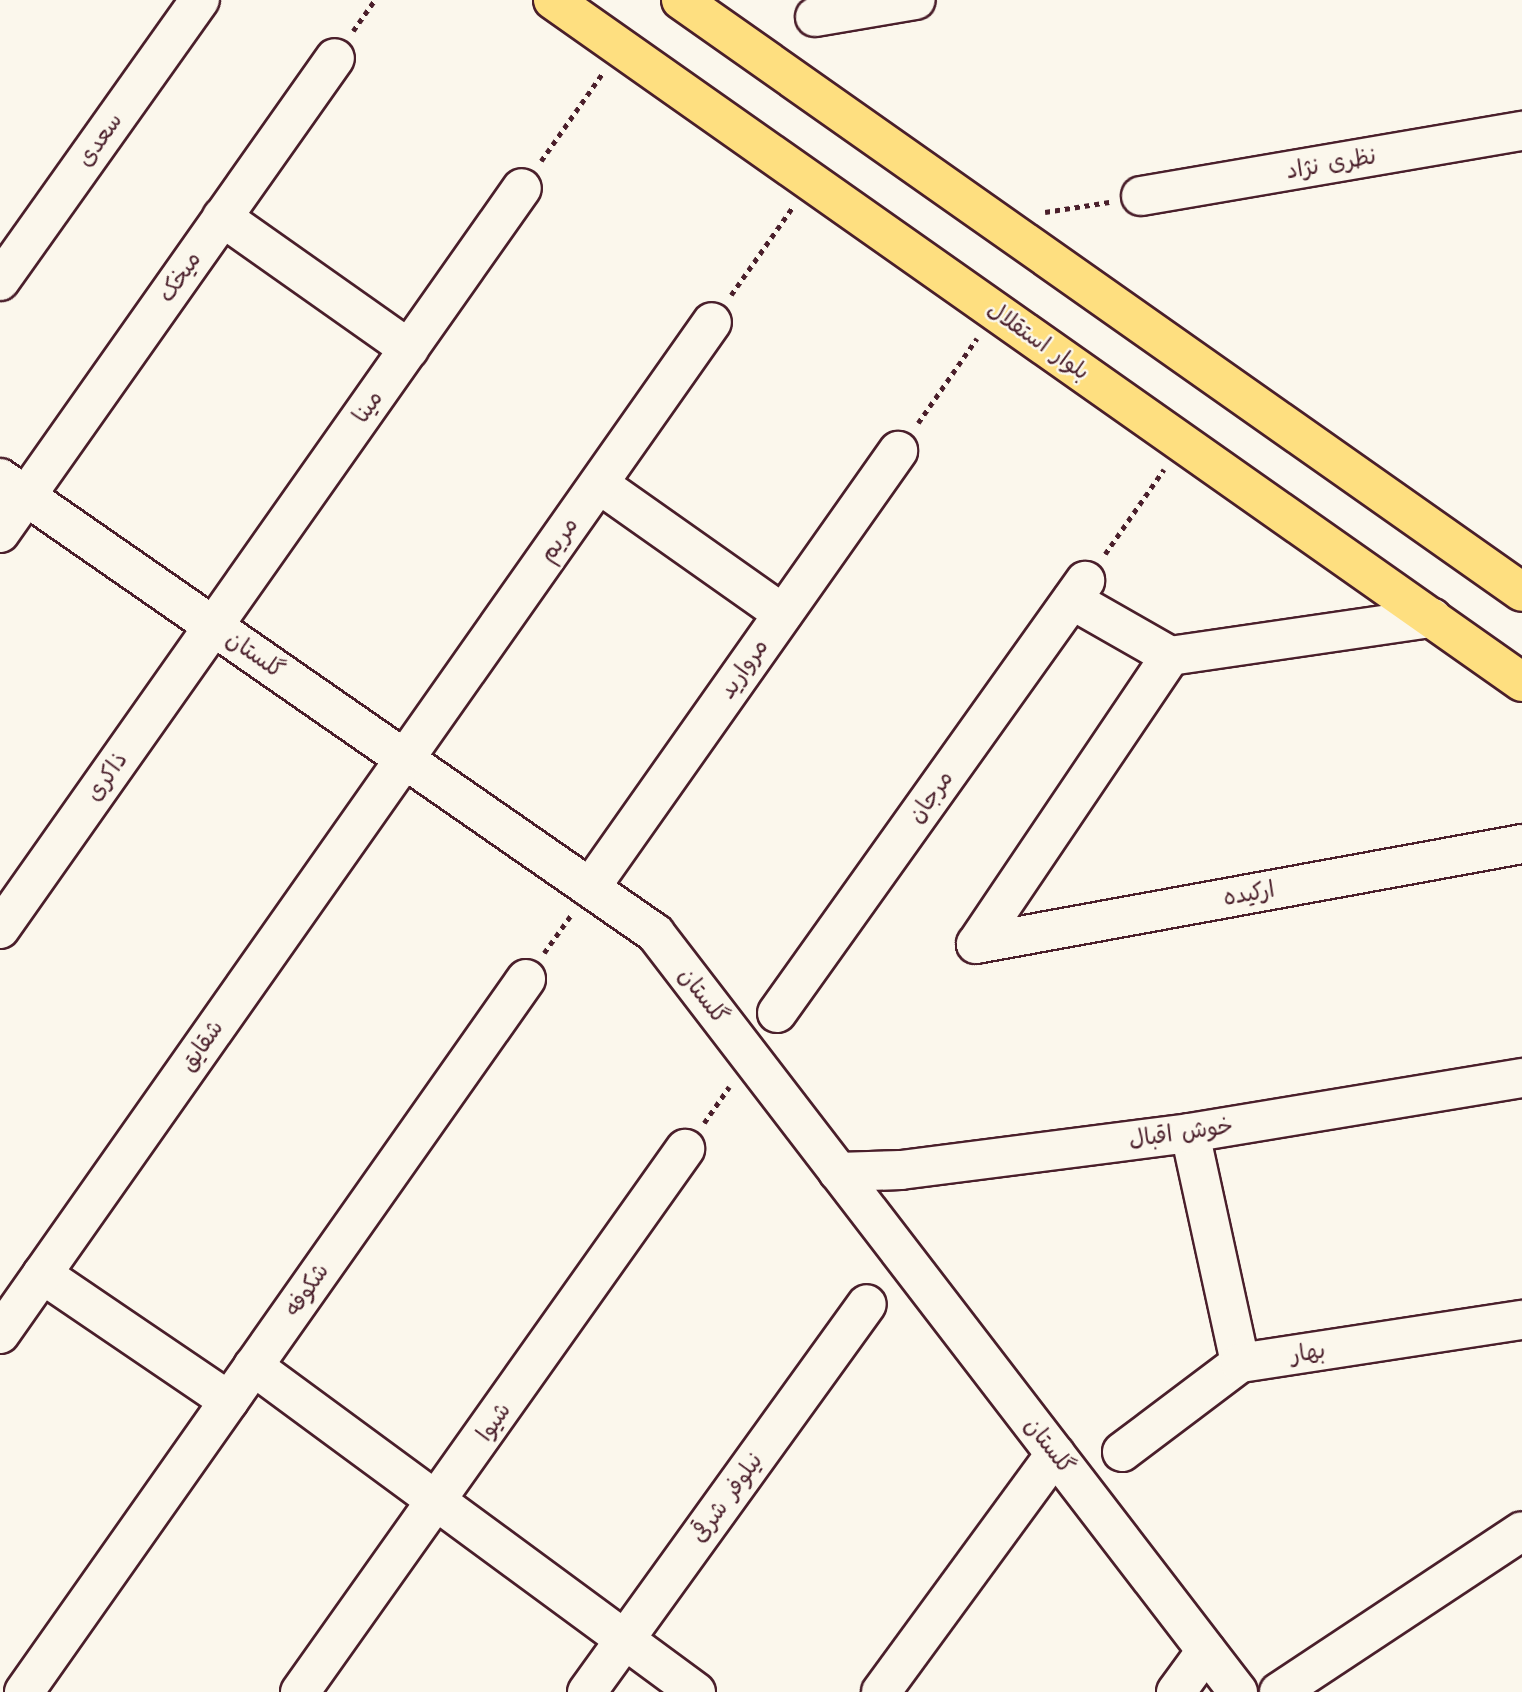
<!DOCTYPE html>
<meta charset="utf-8">
<style>
body{margin:0}
#map{position:relative;width:1522px;height:1692px;overflow:hidden;background:#fbf7ec;font-family:"Architects Daughter","Playpen Sans Arabic",sans-serif}
div>[style]{position:absolute}
[style*='--x']{left:calc(var(--x)*1px);top:calc(var(--y)*1px);width:calc(var(--w)*1px);rotate:calc(var(--a)*1deg)}
.path>*{height:4.5px;margin-top:-2.25px;transform-origin:0;background:repeating-linear-gradient(90deg,#4a1f2b 0 5px,transparent 0 10px)}
.roads{filter:drop-shadow(2px 0 #4a1f2b) drop-shadow(-2px 0 #4a1f2b) drop-shadow(0 2px #4a1f2b) drop-shadow(0 -2px #4a1f2b)}
.minor>*{height:38px;margin:-19px;padding:0 19px;transform-origin:19px;border-radius:19px;background:#fbf7ec}
.major>*{height:38px;margin:-19px;padding:0 19px;transform-origin:19px;border-radius:19px;background:#fedf80}
span{translate:-50% -50%;white-space:nowrap;text-align:center;line-height:1.15;-webkit-text-stroke:5px #fbf7ec;paint-order:stroke}
.street-label{font-size:23px;color:#4a1f2b}
</style>
<div id="map">
<div class="path">
<div style="--x:353;--y:31;--w:38;--a:-55"></div>
<div style="--x:541;--y:161;--w:106;--a:-55"></div>
<div style="--x:1045;--y:212;--w:65;--a:-8.9"></div>
<div style="--x:731;--y:295;--w:106;--a:-55"></div>
<div style="--x:918;--y:423;--w:103;--a:-55.2"></div>
<div style="--x:1105;--y:554;--w:103;--a:-55.2"></div>
<div style="--x:544;--y:953;--w:47;--a:-54.6"></div>
<div style="--x:704;--y:1123;--w:44;--a:-55.2"></div>
</div>
<div class="roads">
<div class="minor">
<div style="--x:815;--y:17;--w:102;--a:-9.6"></div>
<div style="--x:1141;--y:196;--w:387;--a:-9.7"></div>
<div style="--x:222;--y:217;--w:229;--a:35.2"></div>
<div style="--x:0;--y:281;--w:345;--a:-54.6"></div>
<div style="--x:0;--y:478;--w:798;--a:34.79"></div>
<div style="--x:655;--y:933;--w:957;--a:52.47"></div>
<div style="--x:599;--y:484;--w:225;--a:35.2"></div>
<div style="--x:0;--y:533;--w:581;--a:-54.81"></div>
<div style="--x:1072;--y:600;--w:113;--a:29.7"></div>
<div style="--x:1170;--y:656;--w:265;--a:-8.3"></div>
<div style="--x:590;--y:888;--w:535;--a:-54.82"></div>
<div style="--x:0;--y:929;--w:906;--a:-54.84"></div>
<div style="--x:976;--y:944;--w:555;--a:-10.38"></div>
<div style="--x:976;--y:944;--w:347;--a:-56"></div>
<div style="--x:777;--y:1013;--w:531;--a:-54.51"></div>
<div style="--x:1190;--y:1133;--w:235;--a:77.7"></div>
<div style="--x:838;--y:1172;--w:63;--a:-1.8"></div>
<div style="--x:901;--y:1170;--w:291;--a:-7.3"></div>
<div style="--x:1190;--y:1133;--w:337;--a:-9.4"></div>
<div style="--x:42;--y:1274;--w:226;--a:34.2"></div>
<div style="--x:0;--y:1334;--w:1237;--a:-54.87"></div>
<div style="--x:253;--y:1366;--w:550;--a:36.35"></div>
<div style="--x:1122;--y:1452;--w:148;--a:-37"></div>
<div style="--x:1240;--y:1363;--w:285;--a:-8.7"></div>
<div style="--x:24;--y:1692;--w:872;--a:-54.85"></div>
<div style="--x:300;--y:1692;--w:666;--a:-54.66"></div>
<div style="--x:587;--y:1692;--w:478;--a:-54.2"></div>
<div style="--x:881;--y:1692;--w:295;--a:-53.8"></div>
<div style="--x:1176;--y:1692;--w:51;--a:-53.8"></div>
<div style="--x:1279;--y:1692;--w:291;--a:-33.5"></div>
</div>
<div class="major">
<div style="--x:553;--y:0;--w:1185;--a:35.14"></div>
<div style="--x:681;--y:0;--w:1028;--a:35.14"></div>
</div>
</div>
<div class="street-label">
<span style="left:100px;top:140px;rotate:-55deg">سعدی</span>
<span style="left:1331px;top:164px;rotate:-10deg">نظری نژاد</span>
<span style="left:180px;top:277px;rotate:-55deg">میخک</span>
<span style="left:1038px;top:341px;rotate:35deg">بلوار استقلال</span>
<span style="left:368px;top:407px;rotate:-55deg">مینا</span>
<span style="left:559px;top:540px;rotate:-55deg">مریم</span>
<span style="left:255px;top:655px;rotate:35deg">گلستان</span>
<span style="left:744px;top:669px;rotate:-55deg">مروارید</span>
<span style="left:107px;top:777px;rotate:-55deg">ذاکری</span>
<span style="left:931px;top:797px;rotate:-54deg">مرجان</span>
<span style="left:1249px;top:894px;rotate:-10deg">ارکیده</span>
<span style="left:703px;top:996px;rotate:52deg">گلستان</span>
<span style="left:202px;top:1046px;rotate:-55deg">شقایق</span>
<span style="left:1181px;top:1133px;rotate:-8deg">خوش اقبال</span>
<span style="left:307px;top:1290px;rotate:-55deg">شکوفه</span>
<span style="left:1308px;top:1353px;rotate:-9deg">بهار</span>
<span style="left:494px;top:1422px;rotate:-55deg">شیوا</span>
<span style="left:1049px;top:1446px;rotate:52deg">گلستان</span>
<span style="left:727px;top:1498px;rotate:-54deg">نیلوفر شرقی</span>
</div>
</div>
